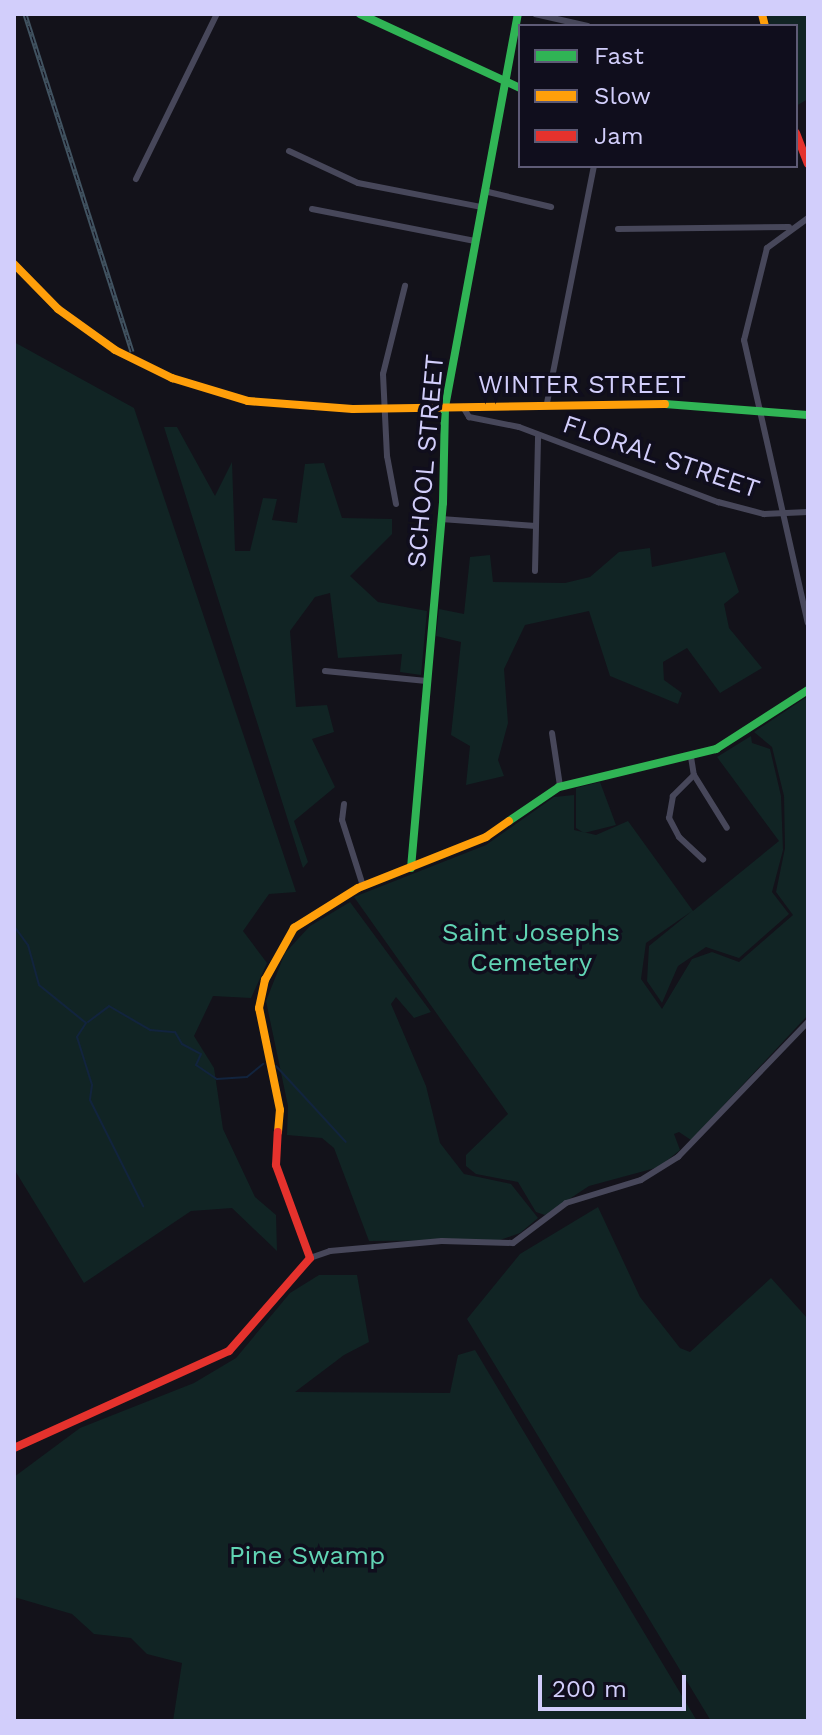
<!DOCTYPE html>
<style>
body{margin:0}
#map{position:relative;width:822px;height:1735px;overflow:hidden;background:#13121a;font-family:"Work Sans",sans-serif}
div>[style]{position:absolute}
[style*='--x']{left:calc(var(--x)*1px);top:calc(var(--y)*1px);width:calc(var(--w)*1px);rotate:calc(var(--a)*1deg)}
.green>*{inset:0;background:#112424}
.stream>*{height:2px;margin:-1px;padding:0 1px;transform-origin:1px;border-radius:1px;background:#12243e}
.street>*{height:6px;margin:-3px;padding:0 3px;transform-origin:3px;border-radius:3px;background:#47475a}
.fast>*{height:8px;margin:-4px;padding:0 4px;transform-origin:4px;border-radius:4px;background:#30b455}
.slow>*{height:8px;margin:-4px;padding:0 4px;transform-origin:4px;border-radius:4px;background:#ff9f0a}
.jam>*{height:8px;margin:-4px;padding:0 4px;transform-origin:4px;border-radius:4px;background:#e5322d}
.rail>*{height:5px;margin-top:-2.5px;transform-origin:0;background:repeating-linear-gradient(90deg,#100e1d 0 6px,#415361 0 12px);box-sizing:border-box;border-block:2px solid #415361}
span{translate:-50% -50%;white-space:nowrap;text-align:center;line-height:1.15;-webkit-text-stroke:7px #100e1d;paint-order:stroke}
.street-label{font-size:26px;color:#d2cefb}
.park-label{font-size:26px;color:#61d4b4}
.frame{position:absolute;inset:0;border:16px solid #d2cefb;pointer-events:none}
.legend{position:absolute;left:518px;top:24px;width:280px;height:144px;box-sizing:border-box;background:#100e1d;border:2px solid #5e5b76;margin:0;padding:10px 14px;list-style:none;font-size:24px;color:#d2cefb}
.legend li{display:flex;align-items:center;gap:16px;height:40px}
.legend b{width:40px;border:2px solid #5e5b76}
.scale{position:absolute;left:538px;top:1675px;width:148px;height:36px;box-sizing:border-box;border:4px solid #d2cefb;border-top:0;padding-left:10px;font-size:24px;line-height:28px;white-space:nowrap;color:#d2cefb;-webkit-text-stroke:6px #100e1d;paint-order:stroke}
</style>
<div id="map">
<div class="green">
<div style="clip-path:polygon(767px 14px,808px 14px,808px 99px,796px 106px,796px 26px,770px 26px)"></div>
<div style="clip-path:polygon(14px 342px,134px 408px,296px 892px,269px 894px,243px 931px,267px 963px,251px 998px,213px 996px,194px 1036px,214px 1068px,223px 1129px,255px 1197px,276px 1215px,277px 1251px,232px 1208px,191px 1211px,84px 1283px,14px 1169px)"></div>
<div style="clip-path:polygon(164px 427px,177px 427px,215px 496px,232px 462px,235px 551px,250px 551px,263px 498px,277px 499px,272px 520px,297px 523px,305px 464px,324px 463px,342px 518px,392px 519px,392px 534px,350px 576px,378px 602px,427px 611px,421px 675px,400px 672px,402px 654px,338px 658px,330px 593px,315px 597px,290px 631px,296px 707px,327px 705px,334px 732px,312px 739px,335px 787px,294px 821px,308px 862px,303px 868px)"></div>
<div style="clip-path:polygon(650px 548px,652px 567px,725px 552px,739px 592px,724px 604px,729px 628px,762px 668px,720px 693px,687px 648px,663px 662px,664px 680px,682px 693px,678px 704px,610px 676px,589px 611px,525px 625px,504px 669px,508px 723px,498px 760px,504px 776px,466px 785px,470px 746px,451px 735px,461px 642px,436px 636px,439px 609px,464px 614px,470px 557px,490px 555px,493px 582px,565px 583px,590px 577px,619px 552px)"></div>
<div style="clip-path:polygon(808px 696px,808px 1015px,691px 1140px,679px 1132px,674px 1134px,680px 1150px,659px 1167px,589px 1186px,545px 1215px,536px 1212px,518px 1182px,476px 1174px,466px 1166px,466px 1155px,508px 1114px,354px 897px,486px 845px,554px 797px,574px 795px,574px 830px,596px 835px,628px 821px,693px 911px,779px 841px,717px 757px,751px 736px,752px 743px,770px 749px,781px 796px,783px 850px,772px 892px,789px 914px,739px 958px,706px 947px,678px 966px,662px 1003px,647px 981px,649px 946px,692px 911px,646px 943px,641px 979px,662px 1009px,692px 959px,712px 952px,739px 962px,793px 915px,776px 892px,785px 848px,784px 796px,772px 747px,754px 732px)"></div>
<div style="clip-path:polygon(600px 782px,616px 825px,584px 833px,576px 828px,576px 788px)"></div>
<div style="clip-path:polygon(350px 902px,431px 1012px,414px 1018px,396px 997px,391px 1004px,426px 1086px,440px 1143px,464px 1174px,511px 1184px,538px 1218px,520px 1233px,500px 1240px,369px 1241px,334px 1148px,322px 1138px,287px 1135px,288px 1106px,266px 1001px,285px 953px,310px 926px)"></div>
<div style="clip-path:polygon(598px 1207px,640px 1297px,680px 1348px,690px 1352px,771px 1278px,808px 1319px,808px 1721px,711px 1721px,467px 1319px,520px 1254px)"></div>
<div style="clip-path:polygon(319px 1275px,357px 1275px,369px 1342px,344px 1355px,295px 1392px,450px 1393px,458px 1355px,475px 1350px,697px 1721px,173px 1721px,182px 1663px,147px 1654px,131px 1638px,94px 1634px,72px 1614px,14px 1597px,14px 1477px,80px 1428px,194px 1383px,236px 1358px,290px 1293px)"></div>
</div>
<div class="stream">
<div style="--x:14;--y:926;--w:24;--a:54"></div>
<div style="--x:28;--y:945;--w:41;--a:74.6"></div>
<div style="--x:39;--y:985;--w:60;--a:39"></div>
<div style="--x:86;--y:1023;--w:17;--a:123"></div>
<div style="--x:77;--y:1037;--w:50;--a:72.6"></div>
<div style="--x:92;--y:1085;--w:15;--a:98"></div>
<div style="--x:90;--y:1100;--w:119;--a:63.4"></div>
<div style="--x:88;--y:1022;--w:26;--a:-37"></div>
<div style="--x:109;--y:1006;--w:48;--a:30.3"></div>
<div style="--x:150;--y:1030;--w:25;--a:5"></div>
<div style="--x:175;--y:1032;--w:14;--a:60"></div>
<div style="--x:182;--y:1044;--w:21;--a:28"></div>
<div style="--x:201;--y:1054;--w:12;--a:114"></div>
<div style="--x:196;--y:1065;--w:25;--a:34"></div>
<div style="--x:217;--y:1079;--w:30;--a:-4"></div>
<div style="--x:247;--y:1077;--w:21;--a:-39"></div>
<div style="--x:276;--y:1066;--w:103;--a:47.4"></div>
</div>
<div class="street">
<div style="--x:535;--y:14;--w:54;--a:12.8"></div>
<div style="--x:289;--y:151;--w:76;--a:24.9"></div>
<div style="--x:358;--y:183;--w:125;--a:11"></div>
<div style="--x:136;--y:179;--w:184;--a:-63.9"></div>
<div style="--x:484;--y:191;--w:69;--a:13.4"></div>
<div style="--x:312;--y:209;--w:166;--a:11.1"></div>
<div style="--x:808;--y:218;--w:51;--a:143.8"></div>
<div style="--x:767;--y:248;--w:95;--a:104"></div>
<div style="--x:744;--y:340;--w:290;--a:77.3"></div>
<div style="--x:618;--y:229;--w:171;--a:-0.7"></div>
<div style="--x:547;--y:403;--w:242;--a:-78.8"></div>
<div style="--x:463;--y:407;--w:12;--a:59"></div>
<div style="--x:469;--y:417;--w:51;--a:11.3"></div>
<div style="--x:519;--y:427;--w:213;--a:20.7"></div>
<div style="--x:718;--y:502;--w:48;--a:14.6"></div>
<div style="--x:764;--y:514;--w:44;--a:-2.6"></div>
<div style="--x:396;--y:504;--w:49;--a:-100.6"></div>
<div style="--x:387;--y:456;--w:82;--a:-92.8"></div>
<div style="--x:383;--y:374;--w:91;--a:-76"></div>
<div style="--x:441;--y:519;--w:95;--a:4.2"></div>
<div style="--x:535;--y:571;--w:136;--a:-88.7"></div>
<div style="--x:325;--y:671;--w:102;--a:5.6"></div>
<div style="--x:552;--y:733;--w:54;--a:81.4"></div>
<div style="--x:691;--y:757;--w:18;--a:81"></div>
<div style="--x:694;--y:775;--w:62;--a:58.1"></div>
<div style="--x:694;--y:775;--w:30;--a:135"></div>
<div style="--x:673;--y:796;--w:22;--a:100"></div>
<div style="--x:669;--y:818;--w:21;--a:62"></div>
<div style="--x:679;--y:837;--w:33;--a:43"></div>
<div style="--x:344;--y:804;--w:16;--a:97"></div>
<div style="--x:342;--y:820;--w:69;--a:72.3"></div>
<div style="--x:310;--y:1258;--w:21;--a:-19"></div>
<div style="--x:330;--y:1251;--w:112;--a:-5.1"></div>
<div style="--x:442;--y:1241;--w:71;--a:1.6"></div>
<div style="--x:513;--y:1243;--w:66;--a:-37"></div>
<div style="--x:566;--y:1203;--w:78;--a:-17"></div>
<div style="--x:641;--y:1180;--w:44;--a:-31.9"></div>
<div style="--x:678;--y:1157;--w:187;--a:-46.1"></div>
</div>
<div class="fast">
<div style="--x:360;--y:14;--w:176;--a:24.8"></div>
<div style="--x:665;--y:404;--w:143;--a:4.4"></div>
<div style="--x:509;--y:821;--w:60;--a:-34.2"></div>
<div style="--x:559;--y:787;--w:162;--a:-13.6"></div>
<div style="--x:716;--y:749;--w:109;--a:-32.7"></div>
<div style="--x:411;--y:868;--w:366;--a:-85"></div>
<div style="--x:443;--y:503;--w:96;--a:-88.8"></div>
<div style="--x:445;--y:407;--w:400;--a:-79.5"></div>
</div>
<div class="slow">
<div style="--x:762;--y:14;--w:12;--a:76"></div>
<div style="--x:14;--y:264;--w:63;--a:45.6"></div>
<div style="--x:58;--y:309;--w:70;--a:35.7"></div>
<div style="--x:115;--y:350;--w:64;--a:26.2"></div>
<div style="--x:172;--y:378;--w:79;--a:16.8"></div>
<div style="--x:248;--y:401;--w:105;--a:4.4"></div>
<div style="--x:353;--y:409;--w:312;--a:-0.9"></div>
<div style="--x:278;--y:1132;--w:22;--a:-85"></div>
<div style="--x:280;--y:1110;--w:104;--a:-101.6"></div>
<div style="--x:259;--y:1008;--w:29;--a:-78"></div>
<div style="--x:265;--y:980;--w:60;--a:-60.9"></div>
<div style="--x:294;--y:928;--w:75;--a:-32"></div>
<div style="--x:358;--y:888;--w:138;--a:-21.7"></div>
<div style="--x:486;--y:837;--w:28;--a:-35"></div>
</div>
<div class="jam">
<div style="--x:796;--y:133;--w:33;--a:69"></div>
<div style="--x:14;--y:1448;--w:236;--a:-24.3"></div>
<div style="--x:229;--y:1351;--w:123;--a:-48.9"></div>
<div style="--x:310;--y:1258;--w:99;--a:-110.1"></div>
<div style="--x:276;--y:1165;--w:33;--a:-87"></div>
</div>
<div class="rail">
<div style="--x:25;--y:14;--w:354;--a:72.4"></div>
</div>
<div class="street-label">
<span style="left:582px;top:385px">WINTER STREET</span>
<span style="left:661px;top:457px;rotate:19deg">FLORAL STREET</span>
<span style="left:426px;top:461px;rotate:-85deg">SCHOOL STREET</span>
</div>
<div class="park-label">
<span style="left:531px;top:948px">Saint Josephs<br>Cemetery</span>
<span style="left:307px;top:1556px">Pine Swamp</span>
</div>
<div class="frame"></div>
<ul class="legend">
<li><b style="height:10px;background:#30b455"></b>Fast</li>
<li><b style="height:10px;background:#ff9f0a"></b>Slow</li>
<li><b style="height:10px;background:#e5322d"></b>Jam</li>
</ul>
<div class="scale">200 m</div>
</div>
